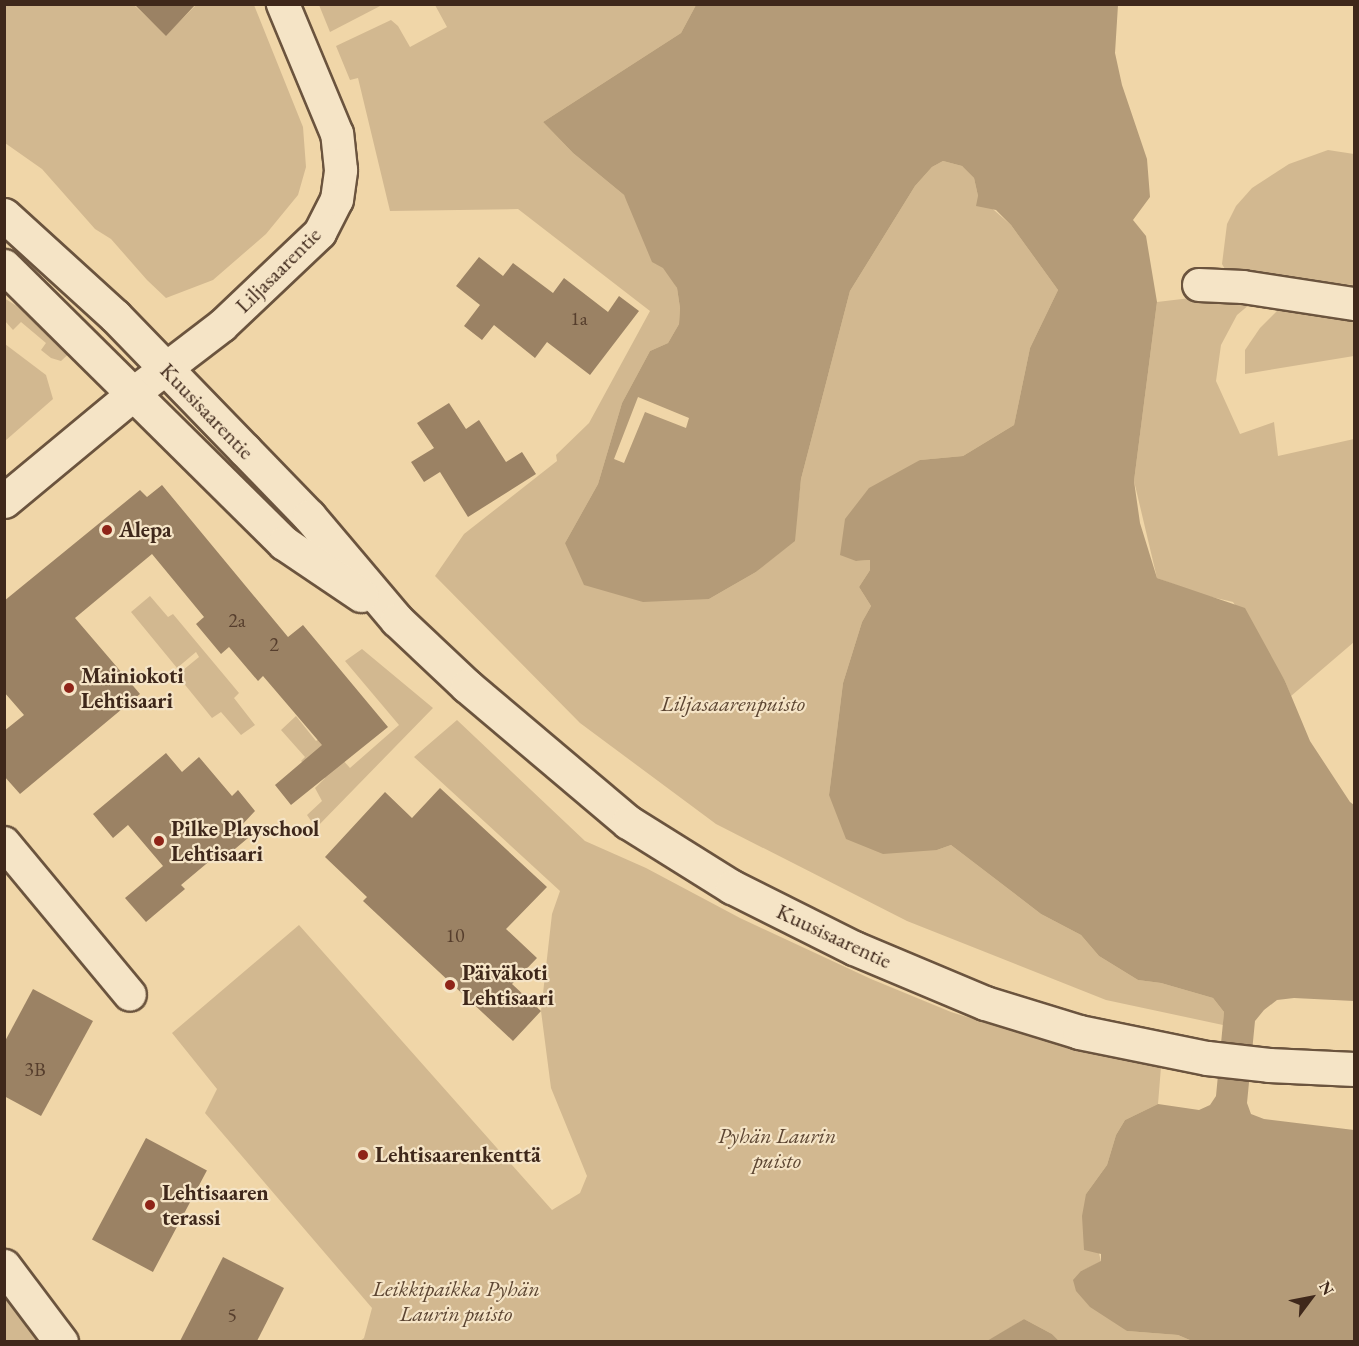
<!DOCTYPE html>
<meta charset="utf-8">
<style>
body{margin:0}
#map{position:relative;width:1359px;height:1346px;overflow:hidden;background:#f0d6a8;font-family:"EB Garamond",serif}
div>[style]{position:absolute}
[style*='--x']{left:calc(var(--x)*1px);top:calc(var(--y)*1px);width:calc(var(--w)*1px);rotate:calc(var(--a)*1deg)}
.green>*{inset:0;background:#d2b890}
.water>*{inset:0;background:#b49b78}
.pier>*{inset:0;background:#f0d6a8}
.building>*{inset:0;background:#9b8264;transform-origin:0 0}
.roads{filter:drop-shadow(2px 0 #6b543e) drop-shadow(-2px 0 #6b543e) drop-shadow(0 2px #6b543e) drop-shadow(0 -2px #6b543e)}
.minor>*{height:32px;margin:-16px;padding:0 16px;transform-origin:16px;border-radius:16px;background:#f5e4c6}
.tertiary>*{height:33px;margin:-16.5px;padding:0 16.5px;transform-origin:16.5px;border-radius:16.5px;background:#f5e4c6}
.secondary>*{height:33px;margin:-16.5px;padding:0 16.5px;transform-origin:16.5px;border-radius:16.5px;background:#f5e4c6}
.dots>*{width:16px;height:16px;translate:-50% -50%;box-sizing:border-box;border:3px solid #f5e4c6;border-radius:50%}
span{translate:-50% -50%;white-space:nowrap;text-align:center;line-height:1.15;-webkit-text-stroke:4.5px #f5e4c6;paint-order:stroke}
.number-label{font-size:20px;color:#563e2d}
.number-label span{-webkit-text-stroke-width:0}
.street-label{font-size:22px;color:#3f281b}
.poi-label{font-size:22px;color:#3f281b;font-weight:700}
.left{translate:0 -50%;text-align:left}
.park-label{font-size:22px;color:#5c4532;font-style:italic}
.frame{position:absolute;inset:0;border:6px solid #3f281b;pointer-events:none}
.north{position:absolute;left:1281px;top:1268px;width:60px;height:60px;-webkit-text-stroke:4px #f5e4c6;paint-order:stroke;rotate:58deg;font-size:16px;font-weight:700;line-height:24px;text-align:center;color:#3f281b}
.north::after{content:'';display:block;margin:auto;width:21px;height:27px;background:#3f281b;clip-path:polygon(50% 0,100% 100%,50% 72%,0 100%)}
</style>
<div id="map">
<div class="green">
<div style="clip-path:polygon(384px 4px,330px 32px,319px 5px,319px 4px)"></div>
<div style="clip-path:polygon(5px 5px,134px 5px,166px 35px,196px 5px,254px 5px,303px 127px,306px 167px,298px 195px,266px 234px,213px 280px,166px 298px,147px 280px,111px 239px,95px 229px,42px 169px,5px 143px)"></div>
<div style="clip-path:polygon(435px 5px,696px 5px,681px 33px,543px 122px,573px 153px,624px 195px,677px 288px,680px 308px,679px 324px,668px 343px,650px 351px,622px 403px,598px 484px,565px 543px,709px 599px,756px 572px,794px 541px,801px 479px,850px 291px,915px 186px,932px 167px,943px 161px,962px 166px,974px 178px,978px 196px,1011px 225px,1058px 290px,1030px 348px,1014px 425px,963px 456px,920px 460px,856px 561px,870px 560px,870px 570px,859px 587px,871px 606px,862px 622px,843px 683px,829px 795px,937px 850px,951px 845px,1041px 914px,1081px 935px,1099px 956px,1138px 980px,1161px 983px,1213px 998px,1224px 1012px,1223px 1025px,1106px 1000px,907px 921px,716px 824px,580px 723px,435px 576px,464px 534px,557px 461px,556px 455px,589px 423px,650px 311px,518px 209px,390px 211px,358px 78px,350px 80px,336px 46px,391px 20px,398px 26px,410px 47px,447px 27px)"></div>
<div style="clip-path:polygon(1328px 150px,1354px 154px,1354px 285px,1226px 271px,1222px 264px,1227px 224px,1236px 206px,1252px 188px,1289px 164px)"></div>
<div style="clip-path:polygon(1199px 297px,1256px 299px,1237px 315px,1221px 345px,1216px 381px,1240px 434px,1274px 422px,1278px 456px,1354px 439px,1354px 642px,1291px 696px,1285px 681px,1233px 602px,1203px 595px,1157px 578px,1134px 481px,1157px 302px)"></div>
<div style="clip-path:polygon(4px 298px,55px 330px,75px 348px,61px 361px,51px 358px,41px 350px,46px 343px,21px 322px,13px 330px,5px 321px)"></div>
<div style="clip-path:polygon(1281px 307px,1354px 319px,1354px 356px,1245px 374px,1245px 350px,1260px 328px)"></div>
<div style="clip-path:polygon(5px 344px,46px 375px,53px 399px,5px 441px)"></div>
<div style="clip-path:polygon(150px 596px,168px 617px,173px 614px,239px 693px,234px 698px,255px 725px,241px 735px,221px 712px,212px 718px,177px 675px,199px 657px,196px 652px,177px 668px,131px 612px)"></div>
<div style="clip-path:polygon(362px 649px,433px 708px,316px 828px,307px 815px,322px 801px,315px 788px,325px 778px,318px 769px,313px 772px,301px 761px,305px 757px,281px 730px,296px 716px,316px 741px,322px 737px,350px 768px,399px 725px,345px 661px)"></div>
<div style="clip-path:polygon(457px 720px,585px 841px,646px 868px,740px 918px,871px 979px,951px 1012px,1038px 1039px,1161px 1067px,1158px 1104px,1125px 1120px,1116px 1135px,1107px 1165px,1086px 1194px,1101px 1262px,1081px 1271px,1127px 1331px,1178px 1335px,1192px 1341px,1059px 1341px,1052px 1334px,1024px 1319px,987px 1342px,360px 1341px,364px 1338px,372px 1308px,205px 1113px,217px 1089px,172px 1033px,299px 925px,552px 1210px,580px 1193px,587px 1176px,551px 1088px,541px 1011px,552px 914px,560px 891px,414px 757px)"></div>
<div style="clip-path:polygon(5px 1292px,41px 1341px,5px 1341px)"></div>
</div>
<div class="water">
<div style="clip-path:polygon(696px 5px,1118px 5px,1115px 53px,1122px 85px,1147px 159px,1150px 197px,1133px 220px,1146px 236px,1157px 302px,1134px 481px,1140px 523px,1157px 578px,1245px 608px,1285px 681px,1310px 741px,1350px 802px,1354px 805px,1354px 1001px,1294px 998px,1277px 1000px,1264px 1010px,1255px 1021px,1247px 1103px,1251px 1114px,1264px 1119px,1354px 1130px,1354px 1341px,1192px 1341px,1178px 1335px,1127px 1331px,1090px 1307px,1076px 1291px,1073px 1280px,1081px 1271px,1101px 1261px,1101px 1254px,1084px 1250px,1082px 1216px,1086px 1194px,1107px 1165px,1116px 1135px,1125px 1120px,1158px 1104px,1199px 1110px,1210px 1105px,1216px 1096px,1224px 1012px,1213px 998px,1161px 983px,1138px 980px,1099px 956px,1081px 935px,1041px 914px,951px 845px,937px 850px,883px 854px,846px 839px,829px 795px,843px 683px,862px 622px,871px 606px,859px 587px,870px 570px,870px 560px,856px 561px,840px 555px,845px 519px,869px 488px,920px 460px,963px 456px,1014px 425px,1030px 348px,1058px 290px,1011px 225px,996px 210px,976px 206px,978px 196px,974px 178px,962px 166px,943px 161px,932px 167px,915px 186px,850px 291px,801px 479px,795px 541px,756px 572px,709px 599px,643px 602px,584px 585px,565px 543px,598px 484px,622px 403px,650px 351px,668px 343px,679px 324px,680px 308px,677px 288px,663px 268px,652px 262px,624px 195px,573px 153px,543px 122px,681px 33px)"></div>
<div style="clip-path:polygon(1024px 1319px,1052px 1334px,1059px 1341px,987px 1341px)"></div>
</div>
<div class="pier">
<div style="clip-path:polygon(638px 397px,689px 418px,686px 428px,645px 412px,624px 463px,614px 459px)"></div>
</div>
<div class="building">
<div style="clip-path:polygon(134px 4px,196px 4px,166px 36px)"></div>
<div style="clip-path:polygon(479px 257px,503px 276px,513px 263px,553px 293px,564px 278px,608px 312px,619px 296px,639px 311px,590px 375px,547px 342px,535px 358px,494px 325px,482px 340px,464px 326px,480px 305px,456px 286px)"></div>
<div style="clip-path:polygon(449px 403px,466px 429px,479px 420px,506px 462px,522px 452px,536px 474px,468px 517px,440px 472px,424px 482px,411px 462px,434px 448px,417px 423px)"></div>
<div style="clip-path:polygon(162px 485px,288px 637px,303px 625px,388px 727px,291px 805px,275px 785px,322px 745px,263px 676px,258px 681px,229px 647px,221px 654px,196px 624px,204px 617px,152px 554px,75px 618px,140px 694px,20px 794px,4px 776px,4px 731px,24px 715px,4px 692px,4px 601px,140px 490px,147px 497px)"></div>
<div style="clip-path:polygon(166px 753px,182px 772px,199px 757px,232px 796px,238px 790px,255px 811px,239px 828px,248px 838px,223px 859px,218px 854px,181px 885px,185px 889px,146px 922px,125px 898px,163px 866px,128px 825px,113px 838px,93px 814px)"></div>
<div style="clip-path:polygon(440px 788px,547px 887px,506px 929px,537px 958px,512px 984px,541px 1011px,513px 1041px,363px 901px,367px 897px,325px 857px,385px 792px,412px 818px)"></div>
<div style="clip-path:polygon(33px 989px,93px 1021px,41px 1116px,4px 1096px,4px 1043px)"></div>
<div style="left:146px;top:1138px;width:69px;height:115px;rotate:28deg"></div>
<div style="clip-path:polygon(223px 1257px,284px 1288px,257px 1341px,180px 1341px)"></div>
</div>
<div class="roads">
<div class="minor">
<div style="--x:1199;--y:285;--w:44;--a:2.6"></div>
<div style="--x:1243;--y:287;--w:112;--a:8.7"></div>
<div style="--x:133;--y:394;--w:112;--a:-37.4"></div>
<div style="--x:222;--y:326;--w:135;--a:-43.5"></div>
<div style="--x:320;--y:233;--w:37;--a:-63"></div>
<div style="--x:337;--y:200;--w:30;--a:-82"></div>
<div style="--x:341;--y:170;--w:36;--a:-96"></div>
<div style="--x:337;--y:134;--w:141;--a:-112.6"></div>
<div style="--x:4;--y:843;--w:197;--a:50.3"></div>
</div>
<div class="tertiary">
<div style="--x:4;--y:501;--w:168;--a:-39.7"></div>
<div style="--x:4;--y:1266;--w:95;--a:53.1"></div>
</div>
<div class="secondary">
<div style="--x:4;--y:215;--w:150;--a:42.3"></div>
<div style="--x:115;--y:316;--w:187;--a:45.9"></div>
<div style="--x:245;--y:450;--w:92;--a:45.9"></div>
<div style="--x:309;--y:516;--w:136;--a:49.8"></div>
<div style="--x:397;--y:620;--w:96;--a:43.3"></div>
<div style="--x:467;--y:686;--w:211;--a:40.2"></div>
<div style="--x:628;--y:822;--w:123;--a:32"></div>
<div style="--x:732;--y:887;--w:136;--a:26.6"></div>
<div style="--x:854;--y:948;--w:142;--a:22.8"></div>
<div style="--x:985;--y:1003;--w:98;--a:17.1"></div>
<div style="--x:1079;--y:1032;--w:131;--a:11.5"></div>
<div style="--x:1207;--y:1058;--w:62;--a:6.4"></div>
<div style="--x:1269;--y:1065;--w:85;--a:2.7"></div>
<div style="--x:4;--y:266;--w:394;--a:44.7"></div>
<div style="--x:284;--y:543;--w:93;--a:34"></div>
</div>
</div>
<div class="dots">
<div style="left:107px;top:530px;background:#8f2418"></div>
<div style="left:69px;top:688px;background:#8f2418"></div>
<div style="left:159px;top:841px;background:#8f2418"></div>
<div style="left:450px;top:985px;background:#8f2418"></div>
<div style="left:363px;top:1155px;background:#8f2418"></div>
<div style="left:150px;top:1205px;background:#8f2418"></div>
</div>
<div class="number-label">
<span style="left:579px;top:318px">1a</span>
<span style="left:237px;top:620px">2a</span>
<span style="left:274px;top:644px">2</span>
<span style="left:455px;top:935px">10</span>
<span style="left:35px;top:1069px">3B</span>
<span style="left:232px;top:1315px">5</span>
</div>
<div class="street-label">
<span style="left:278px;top:270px;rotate:-45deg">Liljasaarentie</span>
<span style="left:207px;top:411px;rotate:46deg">Kuusisaarentie</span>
<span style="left:834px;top:936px;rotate:25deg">Kuusisaarentie</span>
</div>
<div class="poi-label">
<span class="left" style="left:119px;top:530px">Alepa</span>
<span class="left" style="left:81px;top:688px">Mainiokoti<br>Lehtisaari</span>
<span class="left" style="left:171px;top:841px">Pilke Playschool<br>Lehtisaari</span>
<span class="left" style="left:462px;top:985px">Päiväkoti<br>Lehtisaari</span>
<span class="left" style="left:375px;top:1155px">Lehtisaarenkenttä</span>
<span class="left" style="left:162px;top:1205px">Lehtisaaren<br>terassi</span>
</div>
<div class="park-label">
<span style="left:733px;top:704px">Liljasaarenpuisto</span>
<span style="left:777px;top:1148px">Pyhän Laurin<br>puisto</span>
<span style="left:456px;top:1301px">Leikkipaikka Pyhän<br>Laurin puisto</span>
</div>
<div class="frame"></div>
<div class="north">N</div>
</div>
